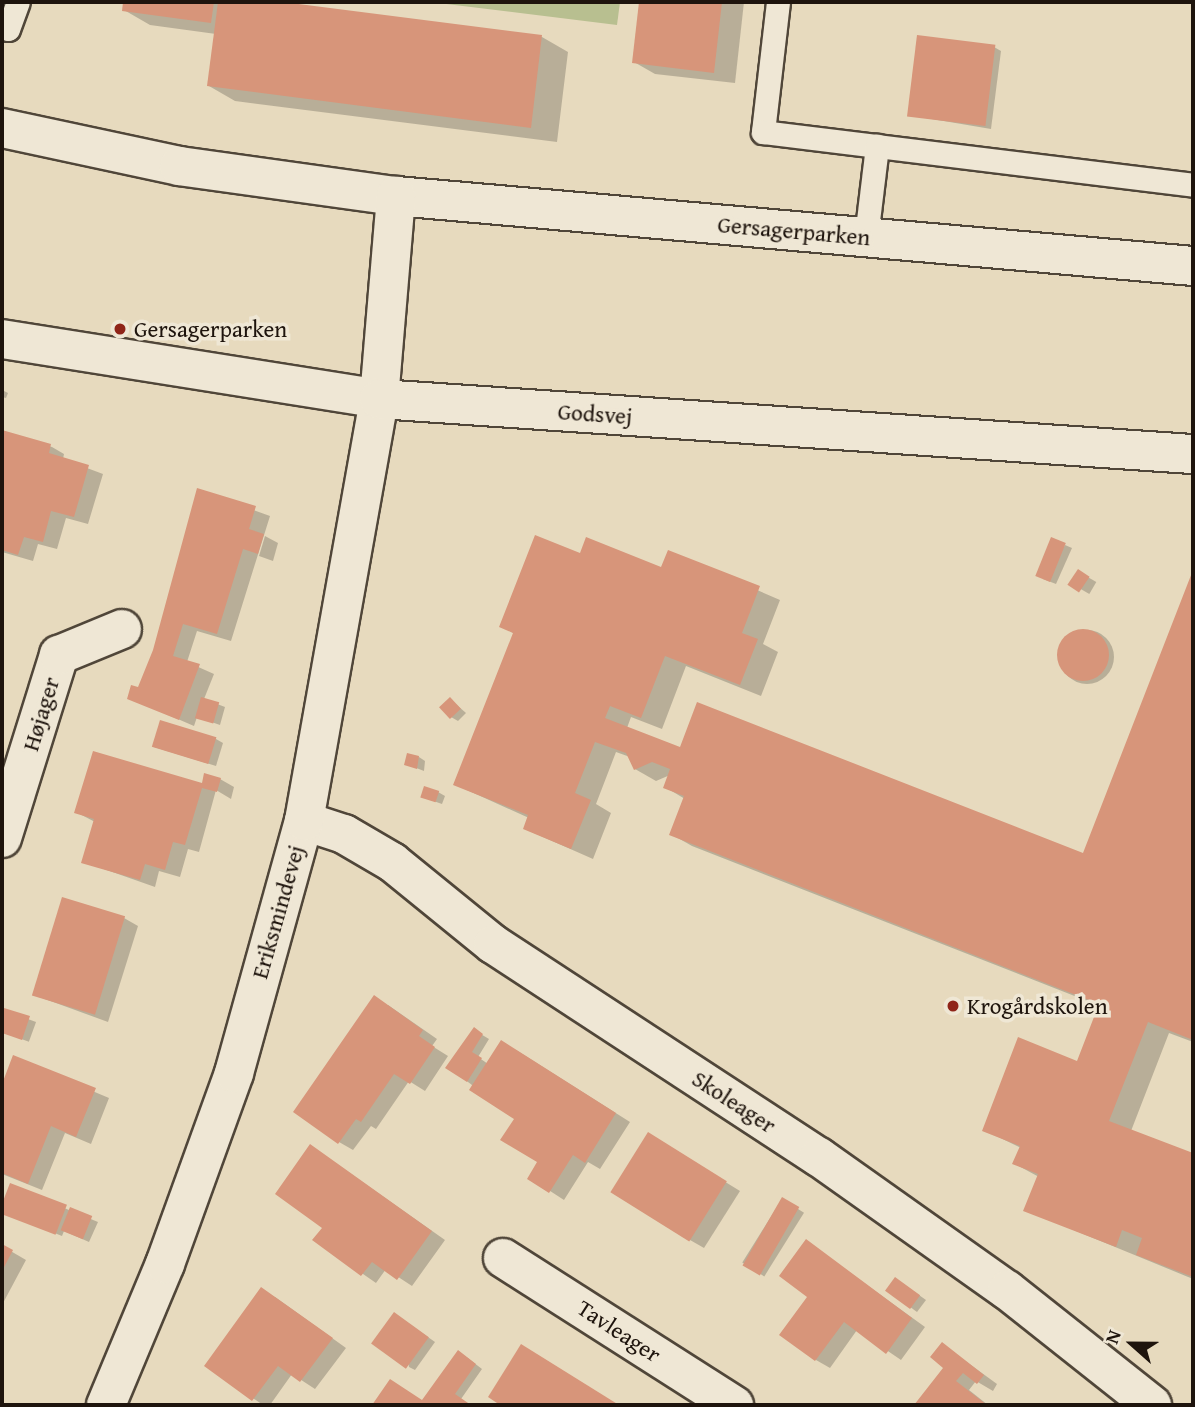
<!DOCTYPE html>
<meta charset="utf-8">
<style>
body{margin:0}
#map{position:relative;width:1195px;height:1407px;overflow:hidden;background:#e7dabe;font-family:"Gentium Book Plus",serif}
div>[style]{position:absolute}
[style*='--x']{left:calc(var(--x)*1px);top:calc(var(--y)*1px);width:calc(var(--w)*1px);rotate:calc(var(--a)*1deg)}
.green>*{inset:0;background:#b8bf90}
.shadow>*{inset:0;background:#0003;transform-origin:0 0}
.round{border-radius:50%}
.building>*{inset:0;background:#d7957a;transform-origin:0 0}
.roads{filter:drop-shadow(2px 0 #504639) drop-shadow(-2px 0 #504639) drop-shadow(0 2px #504639) drop-shadow(0 -2px #504639)}
.lane>*{height:23px;margin:-11.5px;padding:0 11.5px;transform-origin:11.5px;border-radius:11.5px;background:#efe7d5}
.street>*{height:38px;margin:-19px;padding:0 19px;transform-origin:19px;border-radius:19px;background:#efe7d5}
.secondary>*{height:38px;margin:-19px;padding:0 19px;transform-origin:19px;border-radius:19px;background:#efe7d5}
.dots>*{width:19px;height:19px;translate:-50% -50%;box-sizing:border-box;border:4px solid #efe7d5;border-radius:50%}
span{translate:-50% -50%;white-space:nowrap;text-align:center;line-height:1.15;-webkit-text-stroke:7px #efe7d5;paint-order:stroke}
.street-label{font-size:23px;color:#1e140d}
.poi-label{font-size:23px;color:#1e140d}
.left{translate:0 -50%;text-align:left}
.frame{position:absolute;inset:0;border:4px solid #1e140d;pointer-events:none}
.north{position:absolute;left:1097px;top:1309px;width:70px;height:70px;-webkit-text-stroke:5px #efe7d5;paint-order:stroke;rotate:291deg;font-size:19px;font-weight:700;line-height:28px;text-align:center;color:#1e140d}
.north::after{content:'';display:block;margin:auto;width:24px;height:32px;background:#1e140d;clip-path:polygon(50% 0,100% 100%,50% 72%,0 100%)}
</style>
<div id="map">
<div class="green">
<div style="clip-path:polygon(430px 2px,620px 2px,617px 25px)"></div>
</div>
<div class="shadow">
<div style="clip-path:polygon(125px 2px,269px 2px,542px 37px,568px 52px,557px 142px,235px 101px,209px 86px,216px 34px,150px 25px,124px 10px)"></div>
<div style="clip-path:polygon(641px 2px,744px 2px,735px 83px,655px 74px,634px 62px)"></div>
<div style="clip-path:polygon(994px 47px,1001px 51px,991px 129px,908px 115px)"></div>
<div style="clip-path:polygon(2px 390px,8px 393px,6px 398px,2px 397px)"></div>
<div style="clip-path:polygon(2px 432px,52px 447px,48px 462px,52px 447px,64px 454px,63px 459px,103px 474px,88px 524px,66px 518px,57px 549px,38px 544px,33px 561px,2px 552px)"></div>
<div style="clip-path:polygon(198px 490px,270px 516px,231px 641px,197px 631px,187px 662px,214px 674px,204px 699px,225px 707px,220px 725px,197px 717px,194px 726px,129px 698px,139px 689px,154px 650px)"></div>
<div style="clip-path:polygon(265px 536px,278px 543px,273px 561px,259px 556px)"></div>
<div style="clip-path:polygon(1065px 545px,1072px 548px,1056px 584px,1043px 579px)"></div>
<div style="clip-path:polygon(669px 552px,780px 600px,763px 644px,778px 652px,761px 696px,686px 666px,662px 729px,631px 717px,627px 728px,681px 750px,1084px 856px,1193px 576px,1193px 1042px,1169px 1033px,1131px 1131px,1193px 1155px,1193px 1279px,1025px 1210px,1039px 1177px,1015px 1164px,1021px 1148px,984px 1130px,1078px 1063px,1100px 1006px,692px 846px,671px 834px,685px 799px,665px 787px,670px 775px,656px 781px,635px 769px,630px 757px,616px 752px,596px 804px,611px 813px,593px 859px,525px 829px,529px 818px,456px 785px,515px 634px,501px 626px,581px 555px,662px 569px)"></div>
<div style="left:1079px;top:572px;width:20px;height:14px;rotate:30deg"></div>
<div class="round" style="left:1060px;top:630px;width:54px;height:54px"></div>
<div style="clip-path:polygon(450px 699px,466px 713px,458px 721px,451px 717px)"></div>
<div style="clip-path:polygon(216px 739px,223px 743px,216px 766px,154px 747px)"></div>
<div style="clip-path:polygon(419px 757px,425px 761px,424px 771px,406px 764px)"></div>
<div style="clip-path:polygon(220px 779px,234px 787px,231px 799px,216px 790px,199px 852px,188px 849px,180px 877px,159px 871px,155px 887px,84px 862px,95px 822px,76px 812px)"></div>
<div style="clip-path:polygon(438px 792px,445px 796px,442px 804px,422px 797px)"></div>
<div style="clip-path:polygon(124px 918px,138px 926px,108px 1022px,34px 995px)"></div>
<div style="clip-path:polygon(388px 1005px,437px 1039px,432px 1046px,448px 1056px,425px 1091px,409px 1081px,376px 1129px,371px 1126px,353px 1150px,339px 1142px)"></div>
<div style="left:6px;top:1011px;width:32px;height:21px;rotate:20deg"></div>
<div style="clip-path:polygon(474px 1030px,489px 1039px,478px 1057px,488px 1064px,516px 1050px,630px 1122px,600px 1169px,588px 1162px,564px 1200px,530px 1178px,539px 1162px,516px 1118px,448px 1067px)"></div>
<div style="clip-path:polygon(14px 1058px,109px 1098px,91px 1144px,65px 1133px,42px 1190px,2px 1174px,2px 1088px)"></div>
<div style="clip-path:polygon(662px 1143px,740px 1191px,704px 1248px,690px 1240px)"></div>
<div style="clip-path:polygon(311px 1146px,445px 1240px,412px 1286px,386px 1269px,376px 1283px,314px 1240px,324px 1227px)"></div>
<div style="clip-path:polygon(11px 1186px,98px 1222px,89px 1242px,64px 1231px,62px 1236px,2px 1212px)"></div>
<div style="left:782px;top:1199px;width:26px;height:75px;rotate:32deg"></div>
<div style="clip-path:polygon(806px 1241px,925px 1327px,901px 1360px,857px 1330px,830px 1368px,816px 1360px)"></div>
<div style="clip-path:polygon(2px 1246px,26px 1260px,2px 1305px)"></div>
<div style="clip-path:polygon(902px 1283px,926px 1300px,917px 1312px,887px 1290px)"></div>
<div style="clip-path:polygon(275px 1297px,346px 1348px,315px 1389px,292px 1374px,270px 1405px,263px 1405px,206px 1366px)"></div>
<div style="clip-path:polygon(401px 1318px,435px 1342px,415px 1370px,409px 1367px)"></div>
<div style="clip-path:polygon(942px 1344px,997px 1384px,993px 1391px,976px 1381px,969px 1390px,988px 1405px,916px 1405px,946px 1368px)"></div>
<div style="clip-path:polygon(536px 1354px,617px 1405px,503px 1405px,490px 1397px)"></div>
<div style="clip-path:polygon(465px 1356px,482px 1369px,461px 1399px,470px 1405px,374px 1405px,391px 1382px,423px 1402px)"></div>
</div>
<div class="building">
<div style="clip-path:polygon(123px 2px,214px 2px,211px 23px,122px 11px)"></div>
<div style="clip-path:polygon(218px 2px,283px 2px,542px 35px,531px 128px,207px 86px)"></div>
<div style="clip-path:polygon(639px 2px,722px 2px,714px 73px,632px 63px)"></div>
<div style="left:917px;top:35px;width:79px;height:82px;rotate:7deg"></div>
<div style="clip-path:polygon(2px 430px,51px 444px,49px 453px,89px 465px,74px 517px,51px 511px,43px 542px,24px 537px,18px 555px,2px 550px)"></div>
<div style="clip-path:polygon(197px 488px,256px 506px,249px 529px,264px 534px,258px 554px,243px 549px,217px 634px,183px 624px,173px 656px,200px 664px,179px 720px,127px 699px,131px 685px,138px 687px,153px 650px)"></div>
<div style="clip-path:polygon(535px 535px,580px 553px,586px 537px,661px 567px,668px 550px,760px 586px,742px 633px,758px 639px,740px 685px,665px 656px,641px 718px,610px 706px,605px 718px,680px 747px,697px 702px,1083px 853px,1193px 570px,1193px 1040px,1148px 1022px,1109px 1121px,1193px 1153px,1193px 1277px,1136px 1255px,1142px 1238px,1122px 1230px,1116px 1247px,1023px 1211px,1038px 1174px,1012px 1164px,1020px 1146px,982px 1131px,1018px 1037px,1077px 1061px,1099px 1004px,669px 835px,684px 796px,663px 788px,670px 769px,652px 762px,634px 770px,626px 753px,595px 742px,575px 793px,591px 800px,571px 849px,523px 829px,528px 815px,453px 785px,513px 633px,499px 627px)"></div>
<div style="left:1051px;top:537px;width:16px;height:42px;rotate:22deg"></div>
<div style="left:1078px;top:569px;width:14px;height:19px;rotate:34deg"></div>
<div class="round" style="left:1057px;top:629px;width:52px;height:52px"></div>
<div style="left:201px;top:697px;width:19px;height:22px;rotate:16deg"></div>
<div style="left:450px;top:697px;width:16px;height:15px;rotate:47deg"></div>
<div style="left:160px;top:720px;width:59px;height:28px;rotate:17deg"></div>
<div style="clip-path:polygon(93px 751px,202px 783px,204px 773px,221px 778px,217px 792px,202px 788px,185px 845px,173px 842px,165px 870px,145px 864px,140px 880px,81px 863px,94px 819px,74px 813px)"></div>
<div style="clip-path:polygon(407px 753px,419px 756px,417px 769px,404px 765px)"></div>
<div style="left:424px;top:786px;width:16px;height:12px;rotate:18deg"></div>
<div style="left:62px;top:897px;width:66px;height:103px;rotate:17deg"></div>
<div style="clip-path:polygon(374px 995px,423px 1030px,419px 1036px,435px 1047px,410px 1084px,394px 1074px,361px 1122px,356px 1119px,338px 1144px,293px 1112px)"></div>
<div style="clip-path:polygon(4px 1008px,30px 1016px,22px 1040px,2px 1033px)"></div>
<div style="clip-path:polygon(474px 1027px,483px 1034px,472px 1052px,482px 1058px,467px 1082px,445px 1068px)"></div>
<div style="clip-path:polygon(501px 1040px,616px 1113px,585px 1163px,573px 1155px,549px 1193px,527px 1179px,537px 1162px,500px 1140px,514px 1119px,469px 1090px)"></div>
<div style="clip-path:polygon(13px 1055px,96px 1088px,76px 1137px,51px 1126px,28px 1184px,2px 1173px,2px 1084px)"></div>
<div style="left:648px;top:1132px;width:93px;height:71px;rotate:32deg"></div>
<div style="clip-path:polygon(310px 1144px,432px 1231px,397px 1280px,372px 1262px,361px 1276px,312px 1240px,322px 1228px,275px 1194px)"></div>
<div style="left:10px;top:1183px;width:61px;height:32px;rotate:21deg"></div>
<div style="left:782px;top:1197px;width:20px;height:79px;rotate:30deg"></div>
<div style="left:70px;top:1207px;width:24px;height:25px;rotate:22deg"></div>
<div style="clip-path:polygon(806px 1239px,912px 1318px,886px 1354px,844px 1322px,815px 1361px,779px 1335px,807px 1297px,779px 1276px)"></div>
<div style="clip-path:polygon(2px 1244px,13px 1250px,2px 1271px)"></div>
<div style="left:895px;top:1277px;width:31px;height:17px;rotate:36deg"></div>
<div style="clip-path:polygon(261px 1287px,333px 1338px,300px 1382px,278px 1366px,252px 1401px,204px 1366px)"></div>
<div style="left:394px;top:1312px;width:43px;height:39px;rotate:36deg"></div>
<div style="clip-path:polygon(942px 1342px,984px 1375px,977px 1384px,963px 1373px,956px 1381px,987px 1405px,914px 1405px,943px 1368px,930px 1357px)"></div>
<div style="clip-path:polygon(521px 1344px,619px 1405px,500px 1405px,488px 1397px)"></div>
<div style="clip-path:polygon(458px 1350px,476px 1364px,455px 1394px,471px 1405px,372px 1405px,390px 1379px,422px 1400px)"></div>
</div>
<div class="roads">
<div class="lane">
<div style="--x:778;--y:2;--w:131;--a:96.6"></div>
<div style="--x:763;--y:132;--w:433;--a:7"></div>
<div style="--x:2;--y:27;--w:6;--a:18"></div>
<div style="--x:8;--y:29;--w:29;--a:-70"></div>
<div style="--x:866;--y:237;--w:92;--a:-83.1"></div>
</div>
<div class="street">
<div style="--x:2;--y:128;--w:181;--a:12.1"></div>
<div style="--x:179;--y:166;--w:219;--a:7.9"></div>
<div style="--x:396;--y:196;--w:800;--a:5.02"></div>
<div style="--x:304;--y:821;--w:42;--a:18"></div>
<div style="--x:344;--y:834;--w:56;--a:30.3"></div>
<div style="--x:392;--y:862;--w:130;--a:39.1"></div>
<div style="--x:493;--y:944;--w:389;--a:33.2"></div>
<div style="--x:819;--y:1157;--w:230;--a:35.3"></div>
<div style="--x:1007;--y:1290;--w:185;--a:38.4"></div>
<div style="--x:2;--y:838;--w:192;--a:-72.7"></div>
<div style="--x:59;--y:655;--w:68;--a:-22.4"></div>
<div style="--x:503;--y:1258;--w:274;--a:32.5"></div>
<div style="--x:106;--y:1405;--w:153;--a:-67.3"></div>
<div style="--x:165;--y:1264;--w:203;--a:-70.1"></div>
<div style="--x:234;--y:1073;--w:262;--a:-74.5"></div>
<div style="--x:304;--y:821;--w:429;--a:-79.9"></div>
<div style="--x:379;--y:399;--w:204;--a:-85.2"></div>
</div>
<div class="secondary">
<div style="--x:2;--y:339;--w:382;--a:9"></div>
<div style="--x:379;--y:399;--w:816;--a:3.87"></div>
</div>
</div>
<div class="dots">
<div style="left:120px;top:329px;background:#8f2418"></div>
<div style="left:953px;top:1006px;background:#8f2418"></div>
</div>
<div class="street-label">
<span style="left:794px;top:231px;rotate:5deg">Gersagerparken</span>
<span style="left:595px;top:414px;rotate:4deg">Godsvej</span>
<span style="left:41px;top:714px;rotate:-73deg">Højager</span>
<span style="left:278px;top:912px;rotate:-74deg">Eriksmindevej</span>
<span style="left:734px;top:1102px;rotate:33deg">Skoleager</span>
<span style="left:619px;top:1331px;rotate:33deg">Tavleager</span>
</div>
<div class="poi-label">
<span class="left" style="left:134px;top:329px">Gersagerparken</span>
<span class="left" style="left:967px;top:1006px">Krogårdskolen</span>
</div>
<div class="frame"></div>
<div class="north">N</div>
</div>
